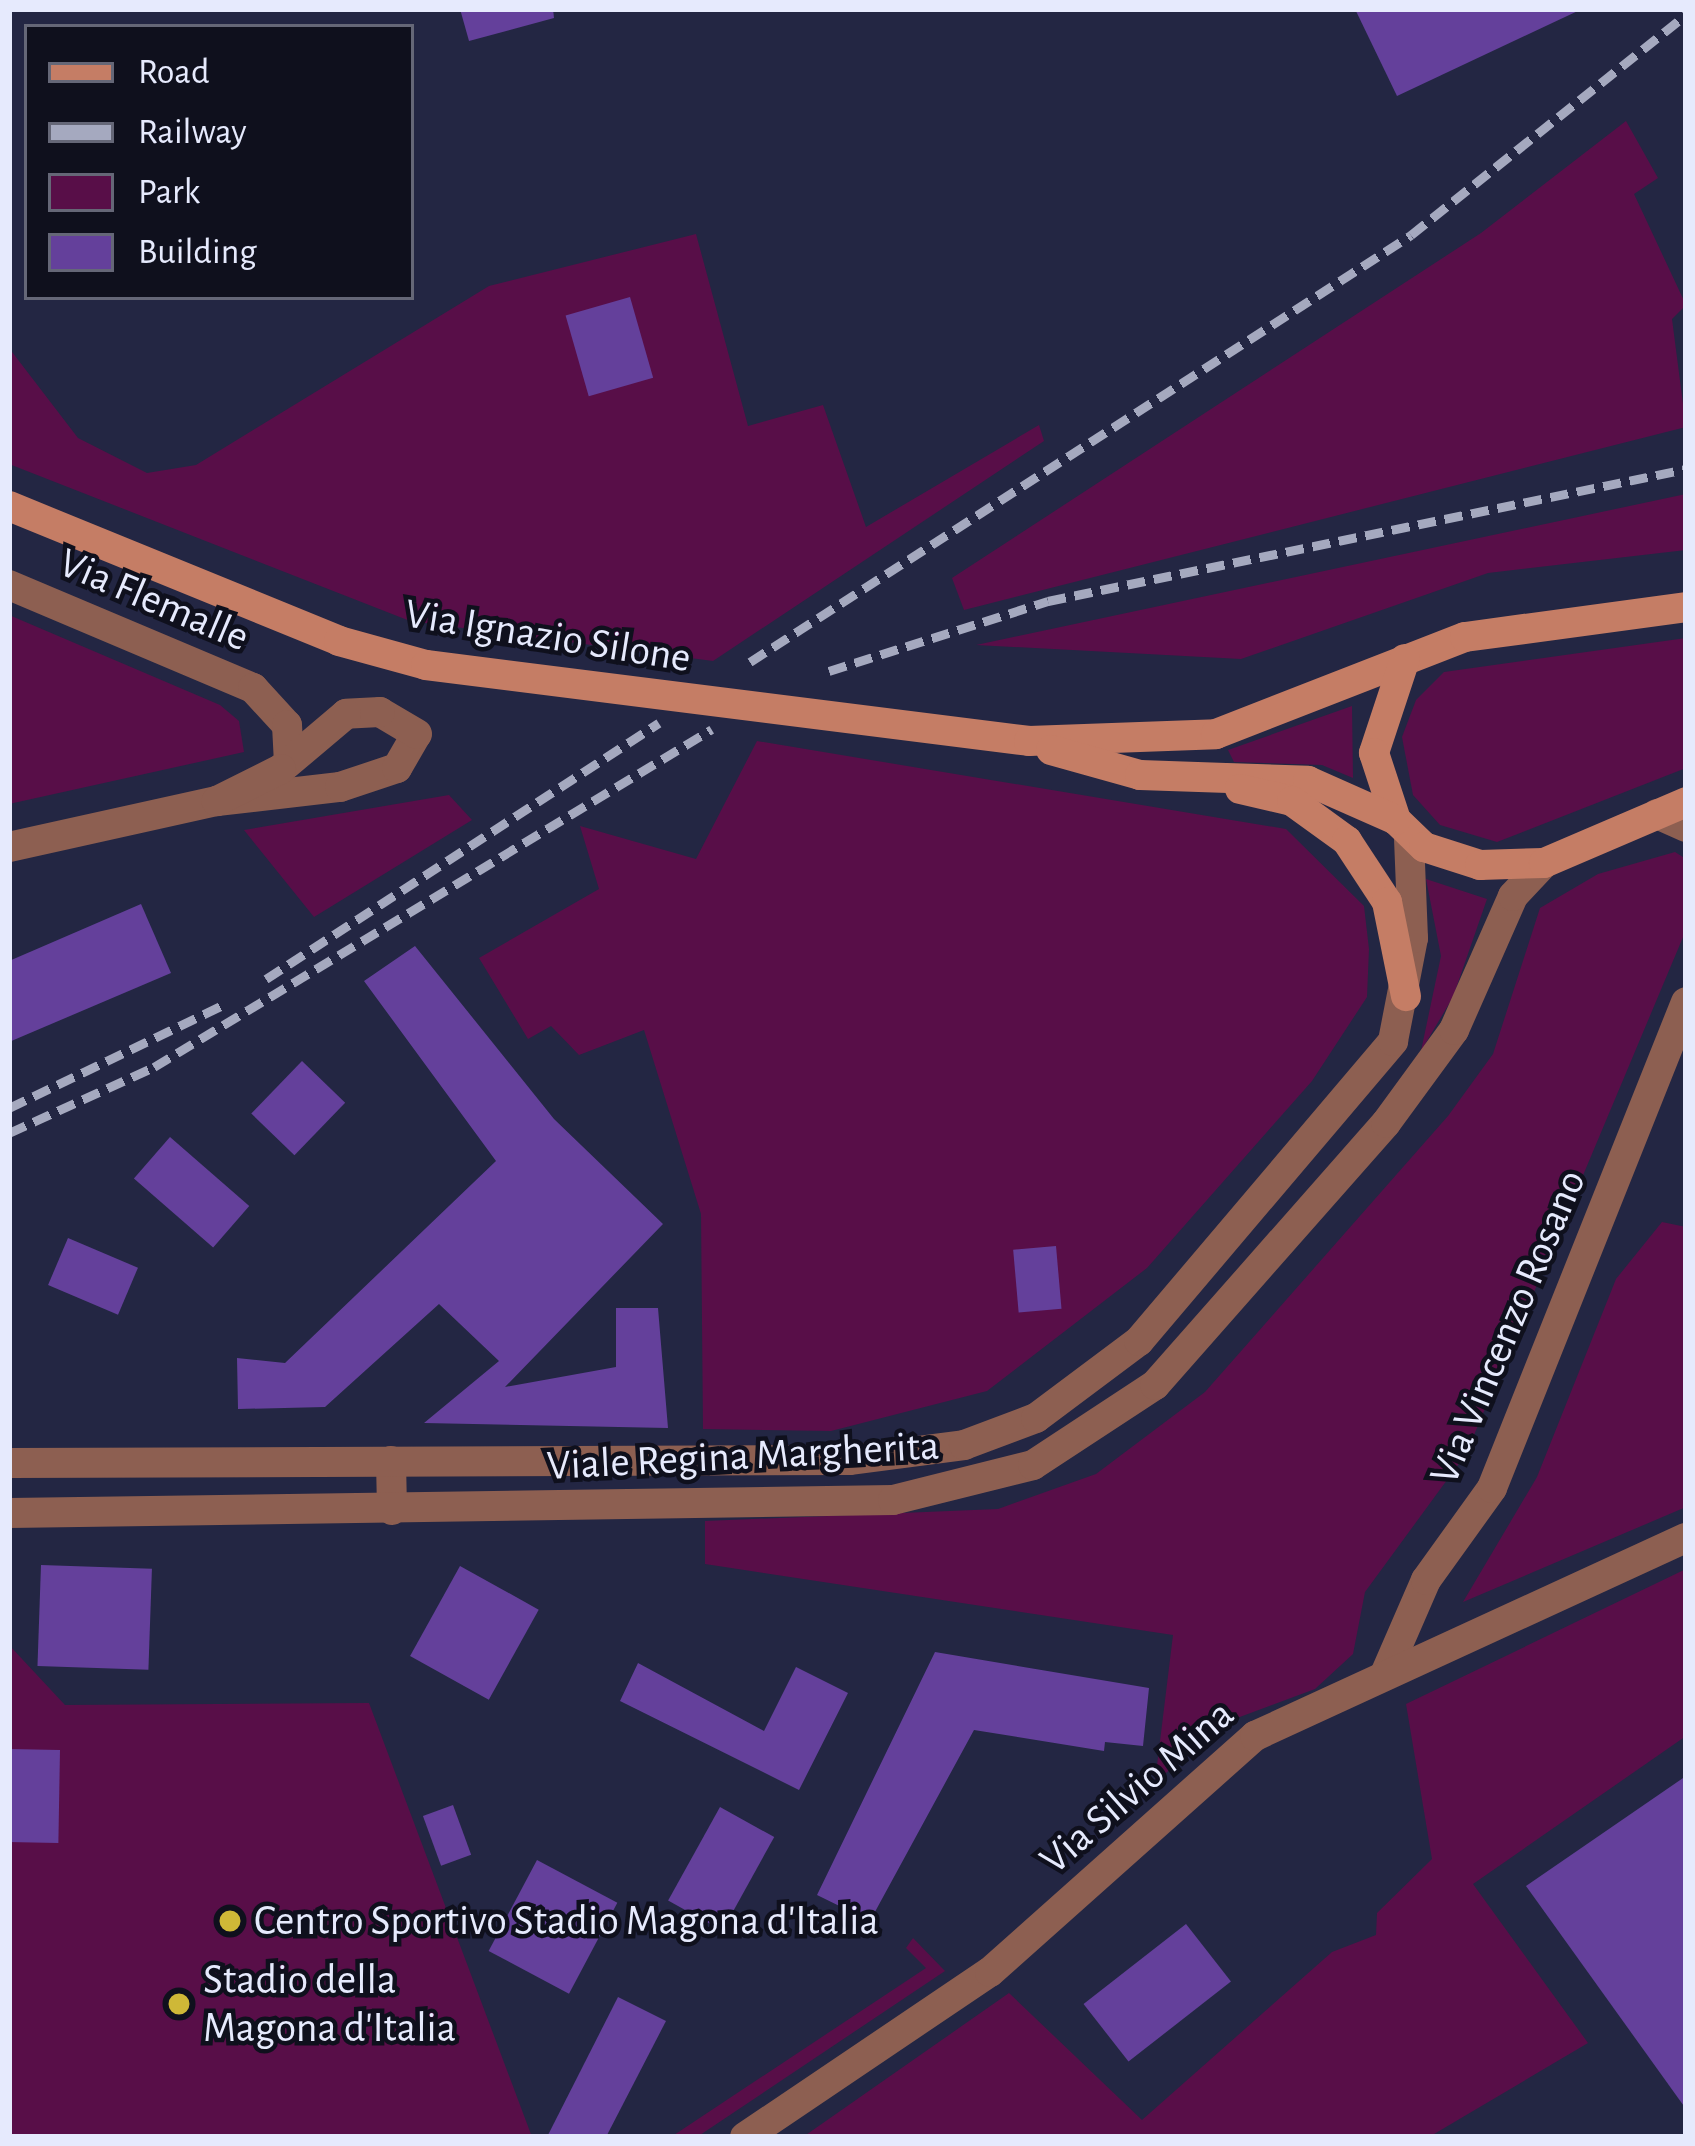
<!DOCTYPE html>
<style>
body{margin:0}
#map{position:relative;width:1695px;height:2146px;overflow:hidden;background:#232643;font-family:"Alegreya Sans",sans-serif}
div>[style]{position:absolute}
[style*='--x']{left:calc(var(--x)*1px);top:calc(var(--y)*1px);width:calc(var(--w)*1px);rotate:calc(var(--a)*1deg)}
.green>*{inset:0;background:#580e48}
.building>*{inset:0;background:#64409b;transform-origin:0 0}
.minor>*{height:30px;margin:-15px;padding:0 15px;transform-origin:15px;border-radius:15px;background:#8d5f51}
.tertiary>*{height:30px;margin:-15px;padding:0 15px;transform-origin:15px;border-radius:15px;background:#8d5f51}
.secondary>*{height:30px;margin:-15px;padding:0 15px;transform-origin:15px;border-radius:15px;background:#c57d65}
.rail>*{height:9px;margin-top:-4.5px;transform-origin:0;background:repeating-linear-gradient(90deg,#a5a9bf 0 18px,transparent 0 27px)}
.dots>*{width:33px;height:33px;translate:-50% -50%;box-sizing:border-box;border:6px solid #0f101d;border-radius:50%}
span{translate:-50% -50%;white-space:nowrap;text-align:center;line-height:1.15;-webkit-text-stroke:9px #0f101d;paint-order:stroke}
.street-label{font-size:42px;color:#e6eafd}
.poi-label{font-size:42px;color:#e6eafd}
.left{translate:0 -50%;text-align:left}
.frame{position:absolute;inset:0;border:12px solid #e6eafd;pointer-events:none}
.legend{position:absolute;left:24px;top:24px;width:390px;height:276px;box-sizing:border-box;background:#0f101d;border:3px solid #656777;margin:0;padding:15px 21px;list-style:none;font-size:36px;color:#e6eafd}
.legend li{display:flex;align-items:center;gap:24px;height:60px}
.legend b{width:60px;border:3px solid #656777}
</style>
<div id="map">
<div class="green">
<div style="clip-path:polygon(1626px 121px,1658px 178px,1634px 194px,1686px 305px,1672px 319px,1686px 427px,964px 610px,952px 578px,1481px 233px)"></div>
<div style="clip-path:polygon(696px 234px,748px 426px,823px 405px,866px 527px,1039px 425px,1044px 441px,713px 661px,410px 621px,9px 464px,9px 348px,78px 438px,147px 473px,196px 465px,489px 286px)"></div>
<div style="clip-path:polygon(1686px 494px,1686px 550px,1488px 573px,1241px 659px,976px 645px)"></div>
<div style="clip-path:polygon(9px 615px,220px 705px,239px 721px,244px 752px,9px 804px)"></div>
<div style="clip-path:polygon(1686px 638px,1686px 768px,1497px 842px,1440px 825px,1413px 795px,1402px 737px,1416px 700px,1444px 672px)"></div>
<div style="clip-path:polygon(1352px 706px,1353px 778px,1322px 765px,1234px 762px,1228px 750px)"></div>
<div style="clip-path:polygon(757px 741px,1286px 829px,1364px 906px,1369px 949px,1367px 997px,1312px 1081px,1147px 1268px,987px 1391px,831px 1431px,703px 1429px,701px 1214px,644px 1030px,579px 1055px,551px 1026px,528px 1039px,479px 958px,599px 889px,580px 826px,696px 859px)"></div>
<div style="clip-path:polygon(449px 795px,472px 820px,314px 917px,244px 830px)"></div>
<div style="clip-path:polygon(1675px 852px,1686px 859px,1686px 930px,1466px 1454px,1365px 1592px,1353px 1654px,1315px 1689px,1229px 1721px,1155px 1782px,1173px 1635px,705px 1564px,705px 1521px,998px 1509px,1096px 1474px,1205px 1392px,1448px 1116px,1493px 1054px,1540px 908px,1598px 874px)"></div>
<div style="clip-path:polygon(1426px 879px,1487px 899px,1453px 997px,1421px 1051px,1441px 956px)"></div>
<div style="clip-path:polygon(1662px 1222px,1686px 1227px,1686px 1507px,1463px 1602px,1537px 1477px,1616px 1279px)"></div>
<div style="clip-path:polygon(1686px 1569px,1686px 1736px,1473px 1884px,1588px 2043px,1429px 2137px,803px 2137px,1009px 1993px,1142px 2120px,1332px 1952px,1376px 1935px,1377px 1913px,1432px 1859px,1406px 1704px)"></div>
<div style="clip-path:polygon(9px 1645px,65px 1705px,369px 1703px,532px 2137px,9px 2137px)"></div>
<div style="clip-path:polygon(913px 1938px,945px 1971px,697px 2137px,671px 2137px,926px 1968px,906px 1948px)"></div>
</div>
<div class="building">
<div style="clip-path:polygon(460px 9px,553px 9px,554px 18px,469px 41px)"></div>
<div style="clip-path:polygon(1355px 9px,1582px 9px,1397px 96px)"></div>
<div style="left:630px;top:297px;width:84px;height:67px;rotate:74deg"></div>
<div style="clip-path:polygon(141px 904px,171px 973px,9px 1042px,9px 961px)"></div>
<div style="clip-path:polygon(415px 946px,554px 1119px,663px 1224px,505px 1387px,616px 1367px,616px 1308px,658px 1308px,668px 1428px,424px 1423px,499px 1361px,439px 1304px,325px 1407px,238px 1409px,237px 1358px,285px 1363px,496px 1161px,364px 981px)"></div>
<div style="left:302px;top:1061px;width:60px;height:73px;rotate:44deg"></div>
<div style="left:170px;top:1137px;width:105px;height:55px;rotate:41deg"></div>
<div style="left:68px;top:1238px;width:76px;height:51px;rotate:23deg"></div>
<div style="left:1056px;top:1246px;width:63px;height:43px;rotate:85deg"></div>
<div style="left:41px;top:1565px;width:111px;height:101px;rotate:2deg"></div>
<div style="left:460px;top:1566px;width:90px;height:103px;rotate:29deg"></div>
<div style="clip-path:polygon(935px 1652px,1149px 1688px,1143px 1746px,1105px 1742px,1104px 1751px,974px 1730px,870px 1921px,817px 1895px)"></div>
<div style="clip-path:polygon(638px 1663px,764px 1731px,796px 1667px,848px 1693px,799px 1790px,620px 1701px)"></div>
<div style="left:9px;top:1749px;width:51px;height:93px;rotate:1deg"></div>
<div style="clip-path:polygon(1686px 1776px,1686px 2109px,1526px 1886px)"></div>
<div style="left:453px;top:1805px;width:53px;height:32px;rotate:70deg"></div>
<div style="left:720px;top:1807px;width:62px;height:107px;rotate:29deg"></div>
<div style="left:537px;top:1860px;width:91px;height:103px;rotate:28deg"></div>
<div style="left:1186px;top:1924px;width:73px;height:130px;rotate:52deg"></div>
<div style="clip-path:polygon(618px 1997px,666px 2021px,606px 2137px,547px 2137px)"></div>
</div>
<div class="minor">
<div style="--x:9;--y:585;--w:265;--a:22.9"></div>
<div style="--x:253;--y:688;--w:50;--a:47.4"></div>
<div style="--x:287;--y:725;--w:34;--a:87"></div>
<div style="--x:1657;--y:814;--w:32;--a:24"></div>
<div style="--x:9;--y:847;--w:213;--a:-12.5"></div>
<div style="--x:217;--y:801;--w:124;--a:-6.5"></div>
<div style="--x:340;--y:787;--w:60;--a:-18.4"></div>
<div style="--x:397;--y:768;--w:39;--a:-60"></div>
<div style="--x:417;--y:734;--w:43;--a:-149.3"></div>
<div style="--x:380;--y:712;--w:34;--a:177"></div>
<div style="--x:346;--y:714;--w:85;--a:139.8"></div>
<div style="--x:281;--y:769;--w:72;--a:153.4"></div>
<div style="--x:391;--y:1461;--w:49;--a:88.8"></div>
<div style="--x:1386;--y:1672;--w:100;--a:-66.5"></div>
<div style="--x:1426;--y:1580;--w:113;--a:-54.3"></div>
<div style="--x:1492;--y:1488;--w:523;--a:-68.24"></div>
<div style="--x:745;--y:2137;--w:295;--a:-34"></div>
<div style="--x:990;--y:1972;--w:355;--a:-41.7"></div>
<div style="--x:1255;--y:1736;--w:474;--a:-24.7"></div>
</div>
<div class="tertiary">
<div style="--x:9;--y:1463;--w:840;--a:-0.2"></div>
<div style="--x:849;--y:1460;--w:116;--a:-7.4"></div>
<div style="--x:964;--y:1445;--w:77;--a:-20.6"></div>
<div style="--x:1036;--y:1418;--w:129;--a:-36.8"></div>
<div style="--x:1139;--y:1341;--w:393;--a:-49.7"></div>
<div style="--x:1393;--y:1041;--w:105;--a:-79"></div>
<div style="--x:1413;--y:938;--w:100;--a:-92.3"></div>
<div style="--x:9;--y:1513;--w:884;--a:-0.84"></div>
<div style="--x:893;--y:1500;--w:144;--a:-14"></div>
<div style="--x:1033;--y:1465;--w:146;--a:-33.3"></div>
<div style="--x:1155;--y:1385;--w:349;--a:-48.6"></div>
<div style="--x:1386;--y:1123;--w:115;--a:-53.8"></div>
<div style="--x:1454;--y:1030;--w:146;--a:-66.2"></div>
<div style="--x:1513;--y:896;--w:45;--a:-46.8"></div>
</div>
<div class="secondary">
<div style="--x:9;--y:506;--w:357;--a:22.2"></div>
<div style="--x:339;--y:641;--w:90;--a:15.4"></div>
<div style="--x:426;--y:665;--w:608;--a:7.18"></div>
<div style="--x:1029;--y:741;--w:187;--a:-2.1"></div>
<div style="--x:1216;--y:734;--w:267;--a:-21.3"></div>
<div style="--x:1465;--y:637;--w:223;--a:-7.7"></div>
<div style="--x:1405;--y:659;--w:99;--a:108.3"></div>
<div style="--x:1374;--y:753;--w:71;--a:71.8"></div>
<div style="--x:1396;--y:820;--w:39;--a:44"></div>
<div style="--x:1424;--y:847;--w:59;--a:17.8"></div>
<div style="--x:1480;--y:865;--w:64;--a:-1.8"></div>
<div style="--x:1544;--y:863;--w:155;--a:-23.2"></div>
<div style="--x:1051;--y:750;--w:92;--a:15.7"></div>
<div style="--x:1140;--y:775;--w:168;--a:2"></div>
<div style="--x:1308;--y:781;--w:96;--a:23.9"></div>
<div style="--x:1240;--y:789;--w:53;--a:13"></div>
<div style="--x:1292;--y:801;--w:68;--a:36"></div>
<div style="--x:1347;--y:841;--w:73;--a:56.7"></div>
<div style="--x:1387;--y:902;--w:96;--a:78.6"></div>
</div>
<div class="rail">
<div style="--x:750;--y:662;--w:787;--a:-32.86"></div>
<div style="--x:1411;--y:235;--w:352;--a:-38.7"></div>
<div style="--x:829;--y:671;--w:230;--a:-17.7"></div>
<div style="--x:1048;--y:601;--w:652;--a:-11.69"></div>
<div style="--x:266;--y:979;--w:469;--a:-33.1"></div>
<div style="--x:9;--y:1108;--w:240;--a:-25.7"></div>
<div style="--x:9;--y:1133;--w:159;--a:-24.5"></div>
<div style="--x:154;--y:1067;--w:652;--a:-31.2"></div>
</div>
<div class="dots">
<div style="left:230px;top:1921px;background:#cfb837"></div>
<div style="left:179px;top:2004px;background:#cfb837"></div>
</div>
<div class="street-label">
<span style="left:154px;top:600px;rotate:23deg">Via Flemalle</span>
<span style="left:548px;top:636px;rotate:9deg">Via Ignazio Silone</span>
<span style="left:1508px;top:1327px;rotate:-67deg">Via Vincenzo Rosano</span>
<span style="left:743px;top:1456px;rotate:-3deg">Viale Regina Margherita</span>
<span style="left:1137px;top:1787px;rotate:-41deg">Via Silvio Mina</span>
</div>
<div class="poi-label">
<span class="left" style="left:254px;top:1921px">Centro Sportivo Stadio Magona d'Italia</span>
<span class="left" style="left:203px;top:2004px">Stadio della<br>Magona d'Italia</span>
</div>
<div class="frame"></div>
<ul class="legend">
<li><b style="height:15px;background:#c57d65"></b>Road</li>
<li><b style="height:15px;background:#a5a9bf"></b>Railway</li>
<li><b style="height:33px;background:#580e48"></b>Park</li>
<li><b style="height:33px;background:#64409b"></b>Building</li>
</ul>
</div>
